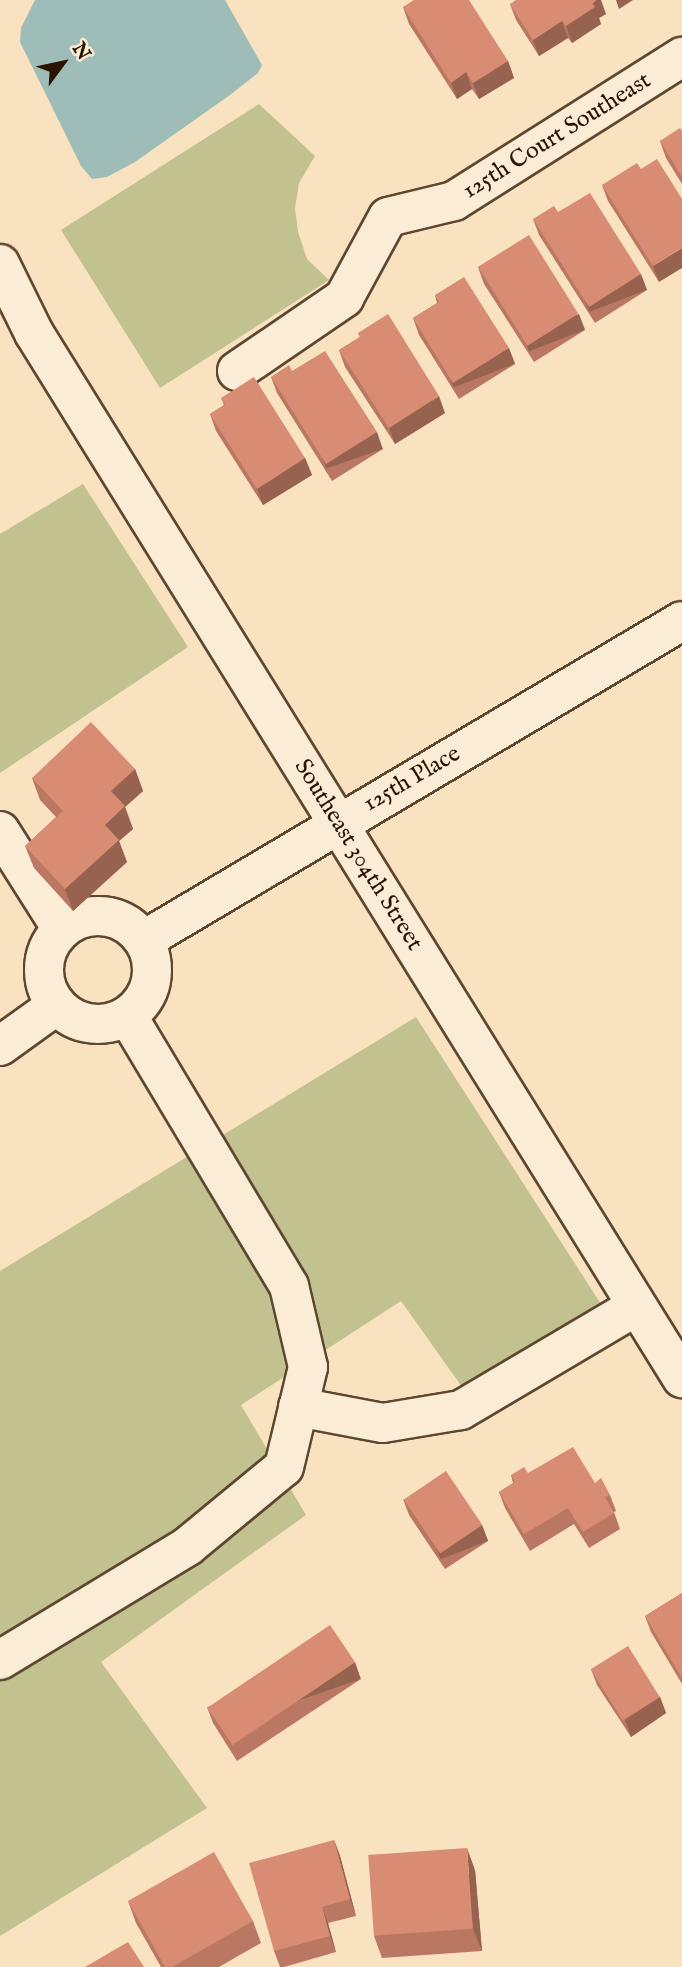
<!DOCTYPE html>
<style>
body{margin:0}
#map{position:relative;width:682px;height:1967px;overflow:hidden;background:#f9e2bf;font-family:"IM FELL English",serif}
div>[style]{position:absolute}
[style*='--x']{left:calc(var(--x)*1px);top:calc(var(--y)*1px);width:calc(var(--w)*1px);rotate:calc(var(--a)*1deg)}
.green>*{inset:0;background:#c1c28f}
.water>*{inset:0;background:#9fbdb8}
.roads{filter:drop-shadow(2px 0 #5e4730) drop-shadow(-2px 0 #5e4730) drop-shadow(0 2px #5e4730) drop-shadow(0 -2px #5e4730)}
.minor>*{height:38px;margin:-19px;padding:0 19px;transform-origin:19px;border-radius:19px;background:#fbecd5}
.minor>.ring{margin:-19px;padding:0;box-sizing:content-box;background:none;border:38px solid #fbecd5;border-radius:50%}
.wall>*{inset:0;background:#ba7863}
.shaded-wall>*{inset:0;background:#976250;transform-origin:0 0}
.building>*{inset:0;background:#d88c73;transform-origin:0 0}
span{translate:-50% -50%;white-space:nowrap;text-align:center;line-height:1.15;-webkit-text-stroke:6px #fbecd5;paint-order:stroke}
.street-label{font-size:24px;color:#2b1301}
.north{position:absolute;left:28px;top:28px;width:70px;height:70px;-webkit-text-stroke:5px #fbecd5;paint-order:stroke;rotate:57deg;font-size:19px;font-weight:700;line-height:28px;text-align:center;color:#2b1301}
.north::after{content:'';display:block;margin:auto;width:24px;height:32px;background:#2b1301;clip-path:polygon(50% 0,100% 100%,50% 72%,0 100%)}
</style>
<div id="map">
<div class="green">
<div style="clip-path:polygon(259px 104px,315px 156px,299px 183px,295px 208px,298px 232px,307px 259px,329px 280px,160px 388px,61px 230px)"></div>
<div style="clip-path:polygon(83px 484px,188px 647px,0 773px,0 534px)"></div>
<div style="clip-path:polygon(416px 1017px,610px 1318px,472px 1401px,401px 1301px,241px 1405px,306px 1515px,101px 1662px,207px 1808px,0 1936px,0 1271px)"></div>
</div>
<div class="water">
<div style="clip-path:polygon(35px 0,225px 0,262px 65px,258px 73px,230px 95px,135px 162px,107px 177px,92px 179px,81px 166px,20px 42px,21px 28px)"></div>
</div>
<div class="roads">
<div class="minor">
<div style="--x:0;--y:264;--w:77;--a:63.8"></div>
<div style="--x:34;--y:333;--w:1230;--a:58.2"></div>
<div style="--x:237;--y:371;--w:130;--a:-34.3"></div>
<div style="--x:344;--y:298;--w:92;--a:-61.5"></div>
<div style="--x:388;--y:217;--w:68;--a:-13.6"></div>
<div style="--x:454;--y:201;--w:270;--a:-32.3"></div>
<div style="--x:0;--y:831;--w:116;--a:57.7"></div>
<div class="ring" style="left:44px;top:916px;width:70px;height:70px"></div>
<div style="--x:144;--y:940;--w:625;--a:-30.67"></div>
<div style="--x:0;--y:1046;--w:70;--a:-35.7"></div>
<div style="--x:298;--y:1407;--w:86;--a:10.7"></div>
<div style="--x:383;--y:1423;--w:79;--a:-9.5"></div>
<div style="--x:461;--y:1410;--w:204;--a:-30.6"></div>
<div style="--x:0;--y:1660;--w:220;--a:-31.2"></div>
<div style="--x:188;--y:1546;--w:124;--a:-39.5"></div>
<div style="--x:284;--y:1467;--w:103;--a:-76.5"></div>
<div style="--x:308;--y:1367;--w:83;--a:-103.2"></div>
<div style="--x:289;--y:1286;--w:313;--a:-120.9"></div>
</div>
</div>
<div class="wall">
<div style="clip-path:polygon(510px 4px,606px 14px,599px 18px,601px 24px,572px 43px,568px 38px,539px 56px,516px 20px)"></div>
<div style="clip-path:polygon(403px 7px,508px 61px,514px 78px,479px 99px,472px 89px,457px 99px,409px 24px)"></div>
<div style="clip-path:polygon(682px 131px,682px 184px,666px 158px,660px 141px)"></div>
<div style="clip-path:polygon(641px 169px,659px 282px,608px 201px,602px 185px)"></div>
<div style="clip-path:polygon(558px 212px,647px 290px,595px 323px,539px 235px,533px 219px)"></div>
<div style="clip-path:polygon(478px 267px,585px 330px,534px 362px,484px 284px)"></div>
<div style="clip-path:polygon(435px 295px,515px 364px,459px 399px,419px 335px,413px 318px,437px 303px)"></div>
<div style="clip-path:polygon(358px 333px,445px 413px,395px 444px,345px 367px,339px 350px,360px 337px)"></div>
<div style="clip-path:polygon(292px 371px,383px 449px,332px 481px,277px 393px,271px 377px)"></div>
<div style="clip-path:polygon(221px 398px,305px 458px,312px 475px,263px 505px,216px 431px,210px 414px,224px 405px)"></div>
<div style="clip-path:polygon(135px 769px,143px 791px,125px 807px,133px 829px,119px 841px,127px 862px,73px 911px,34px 868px,25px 846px,56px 817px,40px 800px,32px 778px)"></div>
<div style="clip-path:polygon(528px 1473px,595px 1483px,610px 1495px,616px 1511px,614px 1512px,620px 1529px,589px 1548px,574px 1524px,530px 1551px,505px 1508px,499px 1492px,513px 1483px,511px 1475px)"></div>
<div style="clip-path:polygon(403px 1499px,482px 1525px,488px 1541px,445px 1569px,409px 1515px)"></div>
<div style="clip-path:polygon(682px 1593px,682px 1684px,651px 1632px,645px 1616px)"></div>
<div style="clip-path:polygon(591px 1669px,660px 1697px,666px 1713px,631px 1737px,597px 1685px)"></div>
<div style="clip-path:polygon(361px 1679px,237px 1761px,213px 1723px,207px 1707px)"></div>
<div style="clip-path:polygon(334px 1840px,340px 1856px,356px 1916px,328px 1923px,336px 1952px,284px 1967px,280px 1967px,274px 1951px)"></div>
<div style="clip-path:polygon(475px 1870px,482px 1951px,382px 1958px,374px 1936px)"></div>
<div style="clip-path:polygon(128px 1901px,253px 1921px,261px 1943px,219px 1967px,161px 1967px,136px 1923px)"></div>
</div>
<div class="shaded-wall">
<div style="clip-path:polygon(596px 0,601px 0,606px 14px,599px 18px,601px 24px,572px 43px,566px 26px)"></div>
<div style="clip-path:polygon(616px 0,633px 0,619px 9px)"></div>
<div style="clip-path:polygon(562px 21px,568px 38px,539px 56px,533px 40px)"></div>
<div style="clip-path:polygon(508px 61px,514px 78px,479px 99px,473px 83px)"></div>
<div style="clip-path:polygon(466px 72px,472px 89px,457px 99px,451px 83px)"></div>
<div style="clip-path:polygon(682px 248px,682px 268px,659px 282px,653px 266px)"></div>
<div style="left:641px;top:274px;width:17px;height:62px;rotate:69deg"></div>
<div style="left:579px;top:314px;width:17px;height:60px;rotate:69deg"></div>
<div style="left:509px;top:348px;width:17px;height:66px;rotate:69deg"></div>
<div style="clip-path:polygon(439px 396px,445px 413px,395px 444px,389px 428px)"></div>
<div style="left:377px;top:432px;width:18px;height:60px;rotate:71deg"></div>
<div style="clip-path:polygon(305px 458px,312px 475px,263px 505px,257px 489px)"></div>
<div style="clip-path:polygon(135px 769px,143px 791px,125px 807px,133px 829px,119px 841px,127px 862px,73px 911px,65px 889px,105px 825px,111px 791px)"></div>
<div style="left:482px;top:1525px;width:17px;height:51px;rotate:69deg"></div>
<div style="left:355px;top:1662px;width:18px;height:149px;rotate:71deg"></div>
<div style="clip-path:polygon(660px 1697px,666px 1713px,631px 1737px,625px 1720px)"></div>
<div style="clip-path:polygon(334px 1840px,340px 1856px,356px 1916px,350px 1899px)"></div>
<div style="clip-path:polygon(467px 1848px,475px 1870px,482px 1951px,473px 1929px)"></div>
<div style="clip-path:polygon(322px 1907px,328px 1923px,336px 1952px,330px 1936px)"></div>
</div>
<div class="building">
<div style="clip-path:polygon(414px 0,469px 0,508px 61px,473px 83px,466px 72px,451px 83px,403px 7px)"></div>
<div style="clip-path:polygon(516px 0,596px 0,592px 3px,595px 7px,566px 26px,562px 21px,533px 40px,510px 4px)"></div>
<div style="clip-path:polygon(680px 128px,682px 131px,682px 177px,660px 141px)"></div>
<div style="clip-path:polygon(657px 159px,682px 199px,682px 248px,653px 266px,602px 185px,637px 163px,641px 169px)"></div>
<div style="clip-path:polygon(590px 193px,641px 274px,589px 307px,533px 219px,554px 206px,558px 212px)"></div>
<div style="left:529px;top:235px;width:93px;height:60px;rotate:58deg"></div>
<div style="clip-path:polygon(464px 277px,509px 348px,453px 383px,413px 318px,439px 302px,435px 295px)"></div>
<div style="clip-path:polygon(388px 314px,439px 396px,389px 428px,339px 350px,360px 337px,358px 333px)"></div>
<div style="clip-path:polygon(325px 351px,377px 432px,326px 464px,271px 377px,289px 365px,292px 371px)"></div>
<div style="clip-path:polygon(254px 377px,305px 458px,257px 489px,210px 414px,225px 405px,221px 398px)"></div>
<div style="clip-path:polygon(91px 722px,135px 769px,111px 791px,125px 806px,105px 825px,119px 840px,65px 889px,25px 846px,63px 811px,32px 778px)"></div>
<div style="clip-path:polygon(573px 1447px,595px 1483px,601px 1478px,610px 1495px,605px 1497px,614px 1513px,583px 1532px,568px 1508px,524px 1534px,499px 1492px,515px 1482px,511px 1475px,524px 1467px,528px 1473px)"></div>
<div style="left:446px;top:1471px;width:65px;height:51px;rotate:56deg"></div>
<div style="clip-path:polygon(682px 1593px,682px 1678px,645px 1616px)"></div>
<div style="left:330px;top:1625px;width:45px;height:148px;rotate:56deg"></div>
<div style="left:628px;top:1646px;width:60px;height:44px;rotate:58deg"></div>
<div style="clip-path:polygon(334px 1840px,350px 1899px,322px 1907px,330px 1936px,274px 1951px,249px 1863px)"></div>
<div style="left:467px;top:1848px;width:81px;height:99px;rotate:86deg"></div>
<div style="clip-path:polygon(214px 1852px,253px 1921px,172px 1967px,165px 1967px,128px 1901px)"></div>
<div style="clip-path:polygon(128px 1942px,144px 1967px,85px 1967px)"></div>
</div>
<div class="street-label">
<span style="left:557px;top:136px;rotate:-32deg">125th Court Southeast</span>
<span style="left:412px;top:779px;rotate:-30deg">125th Place</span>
<span style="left:358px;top:855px;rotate:58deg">Southeast 304th Street</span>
</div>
<div class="north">N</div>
</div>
